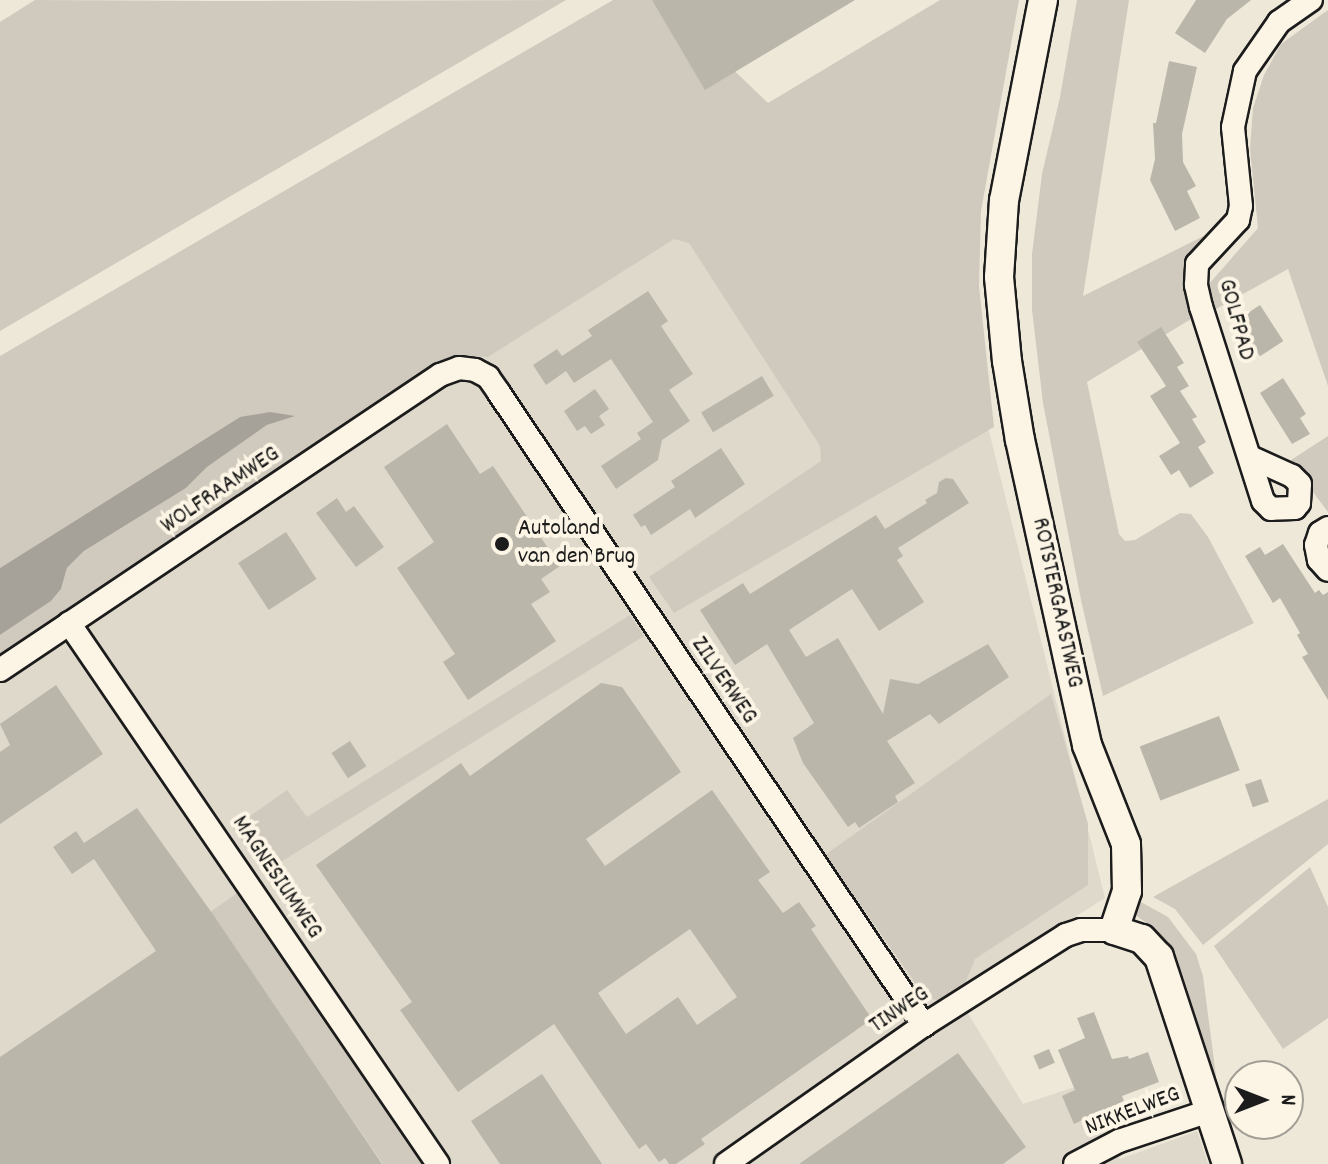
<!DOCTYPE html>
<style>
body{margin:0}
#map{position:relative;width:1328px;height:1164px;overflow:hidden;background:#eee8d9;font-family:Dekko,sans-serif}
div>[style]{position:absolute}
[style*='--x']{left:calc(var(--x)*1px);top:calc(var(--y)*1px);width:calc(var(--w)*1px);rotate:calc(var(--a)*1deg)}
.built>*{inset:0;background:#ded9cb}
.green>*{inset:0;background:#cfcabd}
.water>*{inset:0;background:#a7a299}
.building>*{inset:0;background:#bab6aa;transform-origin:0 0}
.roads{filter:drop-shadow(2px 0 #1c1c1c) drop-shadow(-2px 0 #1c1c1c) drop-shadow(0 2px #1c1c1c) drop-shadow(0 -2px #1c1c1c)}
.minor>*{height:22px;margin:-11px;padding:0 11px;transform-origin:11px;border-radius:11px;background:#fcf5e5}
.tertiary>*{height:28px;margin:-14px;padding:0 14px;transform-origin:14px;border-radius:14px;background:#fcf5e5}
.dots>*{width:22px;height:22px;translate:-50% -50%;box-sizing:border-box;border:4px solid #fcf5e5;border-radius:50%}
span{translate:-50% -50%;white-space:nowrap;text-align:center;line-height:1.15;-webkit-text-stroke:8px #fcf5e5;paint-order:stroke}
.street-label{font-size:24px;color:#1c1c1c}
.poi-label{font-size:24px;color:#1c1c1c}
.left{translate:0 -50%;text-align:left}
.north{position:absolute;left:1224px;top:1060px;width:80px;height:80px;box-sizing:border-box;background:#fcf5e5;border:2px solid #a29e95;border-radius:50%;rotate:90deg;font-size:22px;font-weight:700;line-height:32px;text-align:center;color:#1c1c1c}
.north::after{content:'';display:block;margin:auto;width:28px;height:36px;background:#1c1c1c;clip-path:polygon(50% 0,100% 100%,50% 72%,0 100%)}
</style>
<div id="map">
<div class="built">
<div style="clip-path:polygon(676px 234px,988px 427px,1105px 898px,955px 992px,1023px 1104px,1090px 1082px,1120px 1159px,1197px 1131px,1208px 1164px,0 1164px,0 648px,433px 362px,495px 347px)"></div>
</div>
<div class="green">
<div style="clip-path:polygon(35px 0,214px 1px,566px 0,0 331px,0 22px)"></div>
<div style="clip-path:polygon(613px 0,661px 0,768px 103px,940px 0,1019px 0,981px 211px,979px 286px,994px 427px,674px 613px,649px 577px,821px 461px,820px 446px,689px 243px,674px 239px,488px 357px,462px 355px,424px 374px,0 654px,0 635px,51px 601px,61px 589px,67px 568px,84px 551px,186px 488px,207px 467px,267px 425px,293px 416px,240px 417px,0 568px,0 356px)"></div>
<div style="clip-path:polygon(1077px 0,1129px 0,1083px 296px,1228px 224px,1185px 271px,1196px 316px,1087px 382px,1119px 534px,1125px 541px,1135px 540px,1180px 513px,1191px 514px,1208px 537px,1254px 623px,1103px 696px,1081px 600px,1043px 403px,1032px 310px,1032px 254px,1042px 174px,1060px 97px)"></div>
<div style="clip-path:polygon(1328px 10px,1328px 386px,1288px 269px,1216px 309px,1209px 284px,1258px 228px,1250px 149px,1253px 108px,1264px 75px,1281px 44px)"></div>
<div style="clip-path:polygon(1328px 436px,1328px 512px,1307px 484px,1304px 472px,1291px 460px)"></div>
<div style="clip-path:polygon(630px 615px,644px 636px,263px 873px,233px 828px,287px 790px,307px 817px)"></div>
<div style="clip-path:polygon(1051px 694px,1088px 824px,1088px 885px,975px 959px,961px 993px,947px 1003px,936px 1000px,924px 995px,825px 855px)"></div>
<div style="clip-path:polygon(1328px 799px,1328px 844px,1203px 945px,1175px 909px,1153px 897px)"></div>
<div style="clip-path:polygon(1310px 867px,1328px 907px,1328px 1018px,1283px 1049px,1214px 946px)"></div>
<div style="clip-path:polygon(242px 890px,425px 1164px,383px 1164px,210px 912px)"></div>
<div style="clip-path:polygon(1139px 901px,1168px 917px,1196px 954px,1203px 976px,1217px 1084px,1170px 952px,1152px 927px,1134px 914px)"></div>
</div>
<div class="water">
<div style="clip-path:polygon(270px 412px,295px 416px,267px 425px,207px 467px,186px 488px,84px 551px,67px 568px,61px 589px,51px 601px,0 635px,0 568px,240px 417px)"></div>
</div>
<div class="building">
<div style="clip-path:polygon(652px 0,855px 0,705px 90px)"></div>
<div style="clip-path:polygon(1196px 0,1251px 0,1227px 19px,1205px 53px,1175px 33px)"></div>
<div style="clip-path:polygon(1169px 61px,1197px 67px,1182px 134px,1183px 162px,1196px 186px,1187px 191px,1200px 218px,1175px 231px,1150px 180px,1155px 159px,1153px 123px,1156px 123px)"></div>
<div style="clip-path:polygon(648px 291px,668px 321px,661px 326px,693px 374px,669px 390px,690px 421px,662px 440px,658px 460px,616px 489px,601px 466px,641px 439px,637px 433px,653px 422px,611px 359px,574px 383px,566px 371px,546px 385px,533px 365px,557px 349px,562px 356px,592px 336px,588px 330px)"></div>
<div style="left:1260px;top:305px;width:43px;height:28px;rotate:57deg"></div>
<div style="clip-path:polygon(1161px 327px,1184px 363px,1177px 367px,1189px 386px,1180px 391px,1197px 417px,1192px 419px,1206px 442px,1198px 447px,1214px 473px,1190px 488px,1179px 470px,1171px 475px,1159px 456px,1180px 443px,1150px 396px,1166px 386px,1137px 342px)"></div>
<div style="left:762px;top:376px;width:23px;height:71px;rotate:59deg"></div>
<div style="clip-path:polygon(1283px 378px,1306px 414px,1300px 418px,1310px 434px,1292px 444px,1260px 393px)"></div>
<div style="clip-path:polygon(595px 389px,609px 409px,599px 416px,605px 425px,591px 434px,585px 426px,577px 431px,564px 411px)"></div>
<div style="clip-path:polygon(447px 424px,480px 474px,493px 466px,560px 566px,541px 579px,550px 592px,531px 604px,556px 641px,468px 700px,443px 662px,455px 654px,397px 568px,434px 542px,384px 467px)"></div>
<div style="clip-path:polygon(721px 448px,745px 484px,695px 518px,690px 509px,651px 535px,645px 525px,641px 527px,633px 515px,675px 487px,671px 481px)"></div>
<div style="clip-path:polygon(946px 478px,953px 479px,969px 503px,898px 548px,903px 556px,897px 560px,924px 602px,879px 631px,852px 589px,789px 630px,806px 657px,838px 638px,883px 714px,890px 679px,918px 684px,988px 644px,1009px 677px,939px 724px,930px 714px,887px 741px,915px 783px,895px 796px,898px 802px,859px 828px,855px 822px,848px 827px,803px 763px,793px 738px,814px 723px,767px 644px,735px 665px,700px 610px,743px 583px,750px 594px,876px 515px,885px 529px,927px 503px,925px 500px,937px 493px,939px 482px)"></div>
<div style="clip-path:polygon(337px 498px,346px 512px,354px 506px,384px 547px,356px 567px,316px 513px)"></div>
<div style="left:286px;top:532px;width:56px;height:57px;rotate:57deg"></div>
<div style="clip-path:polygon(1283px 544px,1315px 593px,1319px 590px,1323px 595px,1328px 592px,1328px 700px,1302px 657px,1308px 654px,1297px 635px,1300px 633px,1280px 598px,1273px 603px,1245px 556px,1260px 547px,1265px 555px)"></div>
<div style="clip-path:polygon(evenodd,601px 683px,622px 687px,681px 772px,586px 839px,605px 866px,712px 790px,770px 872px,758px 880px,783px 913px,799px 902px,816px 926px,811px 929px,872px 1019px,701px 1139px,705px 1144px,676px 1164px,669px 1164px,665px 1158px,659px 1162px,646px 1144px,639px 1149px,554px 1024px,458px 1092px,400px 1010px,412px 1002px,316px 865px,461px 763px,470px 776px,601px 683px,690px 929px,737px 997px,697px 1025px,678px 997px,626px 1034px,598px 993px,690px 929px)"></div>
<div style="clip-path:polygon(56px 685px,103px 754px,0 824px,0 752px,10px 745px,0 724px)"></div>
<div style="left:1219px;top:716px;width:58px;height:85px;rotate:69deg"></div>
<div style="left:350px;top:741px;width:30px;height:22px;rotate:57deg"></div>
<div style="left:1261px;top:779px;width:24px;height:17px;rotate:71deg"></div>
<div style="clip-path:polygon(137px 808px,212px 913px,382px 1164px,0 1164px,0 1057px,156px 951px,94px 859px,72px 874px,53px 847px,76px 831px,84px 843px)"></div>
<div style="clip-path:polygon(1094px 1012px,1112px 1059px,1128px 1056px,1129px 1059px,1148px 1052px,1159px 1082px,1122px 1096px,1124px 1101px,1074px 1124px,1062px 1096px,1075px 1090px,1058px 1050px,1085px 1038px,1077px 1018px)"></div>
<div style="left:1049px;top:1049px;width:15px;height:17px;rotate:67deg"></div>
<div style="clip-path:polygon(958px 1053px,1026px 1147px,1003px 1164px,799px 1164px)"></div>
<div style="clip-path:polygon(542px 1074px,602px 1164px,500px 1164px,471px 1121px)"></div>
</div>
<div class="roads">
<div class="minor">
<div style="--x:1250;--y:457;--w:46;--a:24.3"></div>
<div style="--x:1292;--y:476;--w:11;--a:45"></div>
<div style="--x:1300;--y:484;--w:19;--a:93"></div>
<div style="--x:1299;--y:503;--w:6;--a:129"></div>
<div style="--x:1295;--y:508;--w:24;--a:178"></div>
<div style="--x:1271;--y:509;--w:11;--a:-135"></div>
<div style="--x:1263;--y:501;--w:204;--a:-107.7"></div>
<div style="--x:1201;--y:307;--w:23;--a:-103"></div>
<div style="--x:1196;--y:285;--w:21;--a:-87"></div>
<div style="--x:1197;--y:264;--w:60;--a:-47"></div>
<div style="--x:1238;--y:220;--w:14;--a:-78"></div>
<div style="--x:1241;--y:206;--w:79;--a:-95.8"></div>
<div style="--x:1233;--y:127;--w:57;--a:-77.9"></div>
<div style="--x:1245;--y:71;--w:60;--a:-55.2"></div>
<div style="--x:1279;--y:22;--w:39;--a:-35"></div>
<div style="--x:1328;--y:528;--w:9;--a:148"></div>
<div style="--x:1320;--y:533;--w:13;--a:108"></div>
<div style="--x:1316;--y:545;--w:15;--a:79"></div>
<div style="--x:1319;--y:560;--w:13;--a:48"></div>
<div style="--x:69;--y:623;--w:655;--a:55.7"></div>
<div style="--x:0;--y:670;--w:530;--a:-33.84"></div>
<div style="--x:440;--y:375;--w:20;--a:-20"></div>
<div style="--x:459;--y:368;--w:16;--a:7"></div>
<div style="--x:475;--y:370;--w:15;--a:28"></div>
<div style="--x:488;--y:377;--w:19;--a:55"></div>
<div style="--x:499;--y:393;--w:762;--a:56.08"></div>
<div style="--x:726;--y:1164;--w:242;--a:-35.1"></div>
<div style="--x:924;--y:1025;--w:168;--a:-32.4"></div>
<div style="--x:1066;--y:935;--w:16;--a:-18"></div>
<div style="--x:1081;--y:930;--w:33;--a:0"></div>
<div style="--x:1075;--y:1164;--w:50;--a:-27.6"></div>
<div style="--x:1119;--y:1141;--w:95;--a:-18.4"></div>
</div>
<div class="tertiary">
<div style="--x:1043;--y:0;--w:204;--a:101"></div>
<div style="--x:1004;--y:200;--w:77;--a:93.7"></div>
<div style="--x:999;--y:277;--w:84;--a:84.6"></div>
<div style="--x:1007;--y:361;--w:80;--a:80.7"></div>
<div style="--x:1020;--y:440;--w:312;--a:77.6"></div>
<div style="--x:1087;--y:745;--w:106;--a:68.5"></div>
<div style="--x:1126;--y:844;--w:47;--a:88.8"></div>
<div style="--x:1127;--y:891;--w:41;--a:108.4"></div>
<div style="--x:1114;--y:930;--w:29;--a:18"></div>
<div style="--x:1142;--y:939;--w:25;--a:47"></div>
<div style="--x:1159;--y:957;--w:218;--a:71.8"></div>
</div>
</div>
<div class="dots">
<div style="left:502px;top:544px;background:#1c1c1c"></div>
</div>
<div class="street-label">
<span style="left:1235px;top:320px;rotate:75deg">GOLFPAD</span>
<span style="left:221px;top:491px;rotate:-34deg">WOLFRAAMWEG</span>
<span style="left:1056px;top:603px;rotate:78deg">ROTSTERGAASTWEG</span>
<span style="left:723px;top:681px;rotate:56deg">ZILVERWEG</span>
<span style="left:276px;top:878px;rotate:56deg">MAGNESIUMWEG</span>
<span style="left:900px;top:1011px;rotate:-34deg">TINWEG</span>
<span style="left:1133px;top:1112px;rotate:-21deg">NIKKELWEG</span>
</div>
<div class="poi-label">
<span class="left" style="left:518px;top:544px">Autoland<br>van den Brug</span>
</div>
<div class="north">N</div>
</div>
